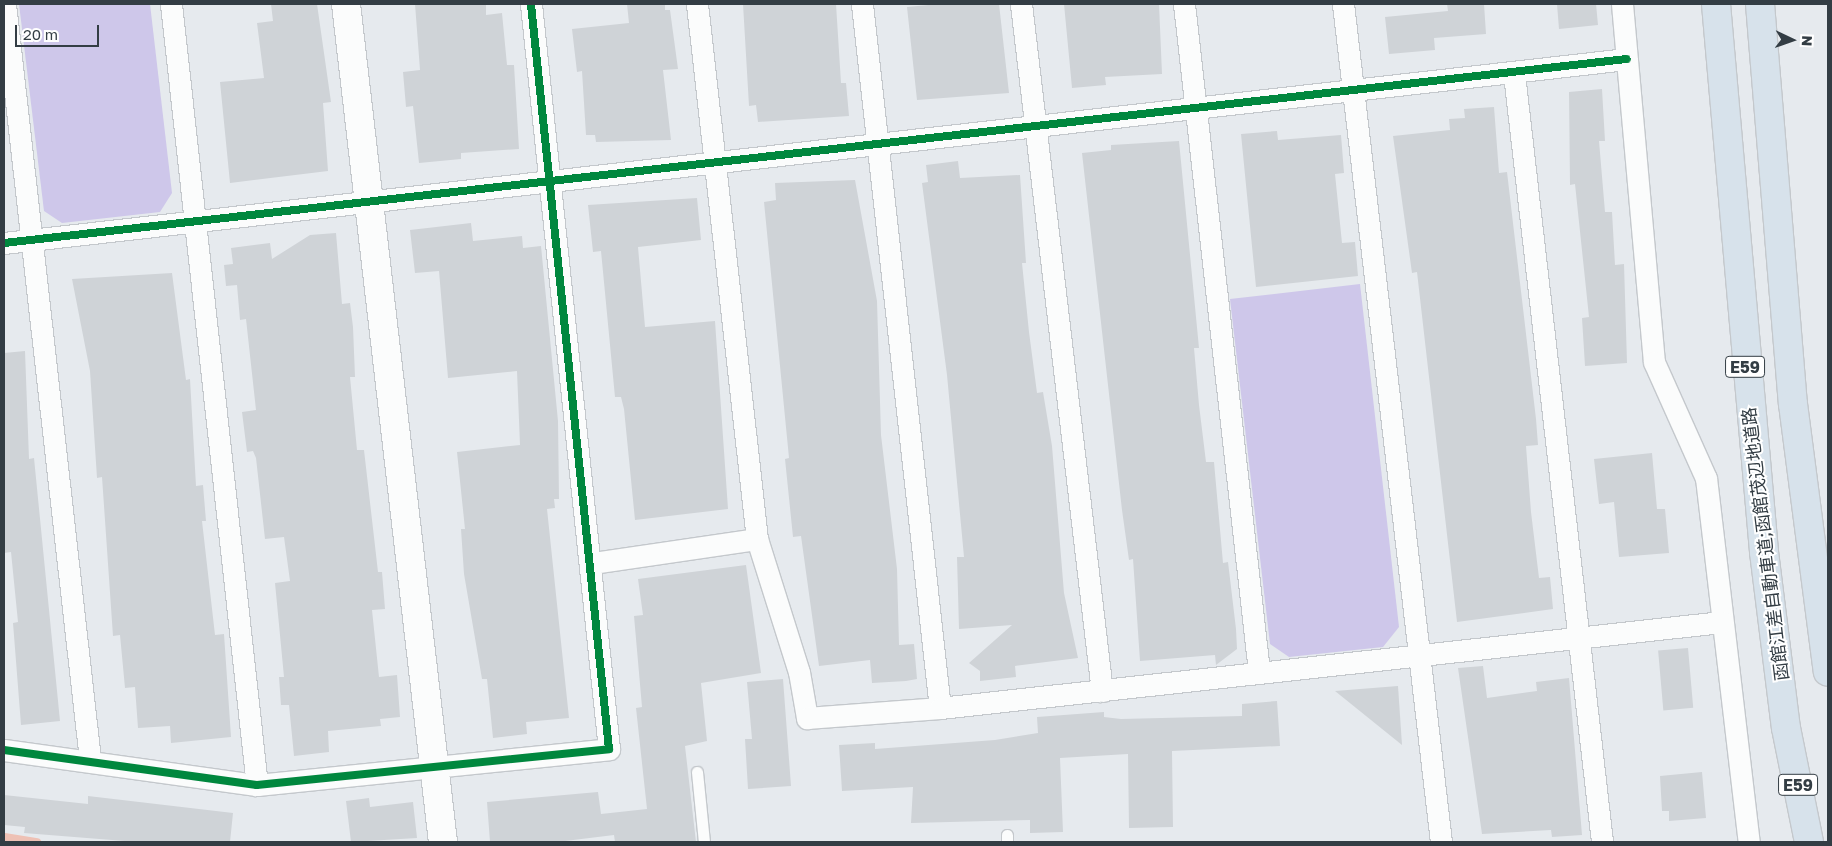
<!DOCTYPE html>
<meta charset="utf-8">
<style>
body{margin:0}
#map{position:relative;width:1832px;height:846px;overflow:hidden;background:#e6eaee;font-family:"Golos Text","Noto Sans JP",sans-serif}
div>[style]{position:absolute}
[style*='--x']{left:calc(var(--x)*1px);top:calc(var(--y)*1px);width:calc(var(--w)*1px);rotate:calc(var(--a)*1deg)}
.green>*{inset:0;background:#cec7ea}
.stream>*{height:9px;margin:-4.5px;padding:0 4.5px;transform-origin:4.5px;border-radius:4.5px;background:#eec1b5}
.building>*{inset:0;background:#cfd3d7;transform-origin:0 0}
.roads{filter:drop-shadow(1px 0 #c4c8cc) drop-shadow(-1px 0 #c4c8cc) drop-shadow(0 1px #c4c8cc) drop-shadow(0 -1px #c4c8cc)}
.service>*{height:11px;margin:-5.5px;padding:0 5.5px;transform-origin:5.5px;border-radius:5.5px;background:#fbfcfc}
.minor>*{height:21px;margin:-10.5px;padding:0 10.5px;transform-origin:10.5px;border-radius:10.5px;background:#fbfcfc}
.tertiary>*{height:28px;margin:-14px;padding:0 14px;transform-origin:14px;border-radius:14px;background:#fbfcfc}
.motorway>*{height:28px;margin:-14px;padding:0 14px;transform-origin:14px;border-radius:14px;background:#d7e2eb}
.cycleway>*{height:8px;margin:-4px;padding:0 4px;transform-origin:4px;border-radius:4px;background:#00873e}
span{translate:-50% -50%;white-space:nowrap;text-align:center;line-height:1.15;-webkit-text-stroke:4px #fff;paint-order:stroke}
.shield-label span{padding:1px 4px;background:#fff;border:1px solid;border-radius:4px;-webkit-text-stroke-width:0}
.shield-label{font-size:16px;color:#333d44;font-weight:700}
.street-label{font-size:18px;color:#333d44}
.frame{position:absolute;inset:0;border:5px solid #333d44;pointer-events:none}
.north{position:absolute;left:1767px;top:15px;width:50px;height:50px;-webkit-text-stroke:4px #fff;paint-order:stroke;rotate:93deg;font-size:14px;font-weight:700;line-height:20px;text-align:center;color:#333d44}
.north::after{content:'';display:block;margin:auto;width:18px;height:22px;background:#333d44;clip-path:polygon(50% 0,100% 100%,50% 72%,0 100%)}
.scale{position:absolute;left:15px;top:25px;width:84px;height:22px;box-sizing:border-box;border:2px solid #333d44;border-top:0;padding-left:6px;font-size:15px;line-height:18px;white-space:nowrap;color:#333d44;-webkit-text-stroke:4px #fff;paint-order:stroke}
</style>
<div id="map">
<div class="green">
<div style="clip-path:polygon(19px 4px,150px 4px,172px 193px,160px 212px,62px 223px,44px 211px)"></div>
<div style="clip-path:polygon(1360px 284px,1399px 627px,1383px 647px,1289px 657px,1270px 644px,1230px 299px)"></div>
</div>
<div class="stream">
<div style="--x:4;--y:837;--w:33;--a:9"></div>
</div>
<div class="building">
<div style="clip-path:polygon(271px 4px,317px 4px,331px 102px,323px 103px,328px 171px,230px 183px,220px 82px,264px 78px,257px 23px,273px 21px)"></div>
<div style="clip-path:polygon(415px 4px,486px 4px,486px 15px,502px 13px,507px 65px,514px 65px,519px 149px,461px 153px,461px 159px,419px 163px,413px 106px,406px 107px,403px 72px,420px 70px)"></div>
<div style="clip-path:polygon(627px 4px,665px 4px,665px 10px,670px 10px,678px 69px,663px 70px,671px 140px,596px 142px,595px 135px,586px 135px,582px 71px,577px 72px,572px 29px,629px 23px)"></div>
<div style="clip-path:polygon(743px 4px,836px 4px,841px 83px,846px 83px,849px 116px,758px 122px,756px 105px,749px 106px)"></div>
<div style="clip-path:polygon(939px 4px,999px 4px,1009px 93px,917px 100px,907px 7px)"></div>
<div style="clip-path:polygon(1064px 4px,1159px 4px,1162px 74px,1105px 77px,1106px 85px,1072px 88px)"></div>
<div style="clip-path:polygon(1447px 4px,1484px 4px,1486px 34px,1434px 38px,1435px 50px,1389px 54px,1385px 17px,1448px 11px)"></div>
<div style="clip-path:polygon(1557px 4px,1596px 4px,1598px 25px,1559px 29px)"></div>
<div style="clip-path:polygon(1602px 89px,1605px 141px,1599px 141px,1605px 212px,1612px 212px,1615px 265px,1624px 264px,1627px 363px,1585px 366px,1582px 318px,1589px 317px,1575px 184px,1570px 185px,1569px 92px)"></div>
<div style="clip-path:polygon(1494px 107px,1499px 173px,1507px 172px,1536px 419px,1538px 445px,1526px 446px,1531px 512px,1539px 578px,1550px 577px,1553px 609px,1457px 622px,1417px 272px,1412px 273px,1393px 136px,1450px 130px,1449px 119px,1465px 118px,1464px 109px)"></div>
<div style="clip-path:polygon(1277px 131px,1278px 140px,1341px 135px,1344px 173px,1335px 174px,1342px 243px,1355px 242px,1358px 276px,1256px 287px,1241px 134px)"></div>
<div style="clip-path:polygon(1179px 141px,1199px 348px,1194px 348px,1199px 405px,1206px 462px,1214px 462px,1223px 563px,1228px 562px,1236px 629px,1237px 649px,1216px 665px,1215px 655px,1140px 661px,1133px 559px,1129px 560px,1122px 510px,1082px 153px,1111px 150px,1111px 145px)"></div>
<div style="clip-path:polygon(958px 161px,960px 178px,1020px 175px,1026px 263px,1022px 263px,1029px 332px,1037px 393px,1043px 392px,1052px 446px,1064px 593px,1078px 658px,1015px 666px,1016px 677px,980px 681px,980px 671px,969px 663px,1012px 625px,959px 629px,957px 557px,964px 557px,947px 375px,922px 183px,928px 182px,926px 165px)"></div>
<div style="clip-path:polygon(855px 180px,877px 301px,881px 435px,897px 569px,899px 645px,914px 644px,917px 679px,906px 681px,872px 683px,870px 660px,819px 666px,801px 536px,793px 537px,785px 459px,789px 458px,764px 202px,776px 200px,775px 183px)"></div>
<div style="clip-path:polygon(697px 198px,701px 240px,638px 247px,645px 327px,715px 321px,728px 509px,635px 520px,624px 409px,621px 397px,615px 397px,601px 251px,593px 252px,588px 205px)"></div>
<div style="clip-path:polygon(471px 223px,473px 241px,522px 236px,523px 248px,541px 246px,558px 421px,559px 499px,554px 499px,555px 508px,547px 509px,569px 718px,526px 722px,527px 734px,493px 738px,487px 679px,482px 679px,464px 574px,461px 529px,465px 529px,457px 452px,520px 445px,517px 371px,448px 378px,439px 271px,415px 273px,410px 230px)"></div>
<div style="clip-path:polygon(336px 233px,342px 304px,350px 303px,353px 327px,355px 377px,350px 377px,357px 450px,364px 450px,378px 572px,382px 572px,385px 609px,372px 610px,379px 677px,397px 675px,400px 717px,380px 719px,381px 726px,328px 731px,329px 752px,294px 756px,289px 705px,281px 705px,279px 677px,284px 677px,275px 583px,290px 581px,284px 537px,265px 539px,256px 458px,253px 451px,247px 452px,242px 412px,256px 410px,246px 319px,240px 320px,237px 285px,226px 286px,224px 265px,233px 264px,231px 248px,270px 243px,272px 259px,310px 235px)"></div>
<div style="clip-path:polygon(172px 273px,186px 380px,190px 379px,196px 486px,203px 485px,206px 521px,202px 521px,215px 635px,224px 634px,231px 737px,171px 743px,170px 726px,138px 728px,135px 687px,125px 688px,120px 635px,113px 636px,102px 477px,97px 478px,90px 371px,72px 279px)"></div>
<div style="clip-path:polygon(25px 351px,29px 459px,34px 458px,60px 721px,21px 725px,13px 623px,18px 622px,11px 552px,4px 553px,4px 353px)"></div>
<div style="clip-path:polygon(1652px 453px,1657px 509px,1665px 509px,1669px 553px,1619px 557px,1614px 502px,1599px 504px,1594px 459px)"></div>
<div style="clip-path:polygon(746px 565px,761px 673px,701px 683px,707px 741px,685px 746px,696px 842px,615px 842px,614px 835px,557px 842px,490px 842px,487px 802px,598px 792px,601px 814px,647px 809px,636px 708px,642px 707px,634px 616px,643px 615px,638px 579px)"></div>
<div style="left:1688px;top:648px;width:60px;height:30px;rotate:85deg"></div>
<div style="clip-path:polygon(1483px 666px,1487px 698px,1537px 691px,1536px 682px,1569px 678px,1582px 835px,1552px 837px,1551px 830px,1482px 834px,1458px 668px)"></div>
<div style="clip-path:polygon(783px 679px,791px 786px,748px 789px,745px 739px,752px 739px,747px 682px)"></div>
<div style="clip-path:polygon(1398px 686px,1402px 745px,1335px 691px)"></div>
<div style="clip-path:polygon(1277px 701px,1280px 746px,1172px 751px,1173px 827px,1129px 828px,1128px 754px,1060px 758px,1063px 832px,1030px 833px,1030px 820px,911px 823px,913px 787px,842px 791px,839px 745px,875px 743px,875px 749px,995px 740px,1038px 733px,1037px 717px,1104px 712px,1104px 717px,1121px 719px,1242px 716px,1242px 704px)"></div>
<div style="clip-path:polygon(1702px 772px,1706px 818px,1669px 821px,1669px 811px,1662px 811px,1660px 776px)"></div>
<div style="clip-path:polygon(4px 795px,88px 804px,88px 796px,233px 813px,230px 842px,137px 842px,24px 833px,25px 827px,4px 825px)"></div>
<div style="clip-path:polygon(369px 798px,370px 807px,413px 802px,417px 838px,351px 842px,346px 801px)"></div>
</div>
<div class="roads">
<div class="service">
<div style="--x:697;--y:772;--w:70;--a:84.3"></div>
<div style="--x:1007;--y:835;--w:7;--a:90"></div>
</div>
<div class="minor">
<div style="--x:5;--y:4;--w:761;--a:83.58"></div>
<div style="--x:171;--y:4;--w:786;--a:83.72"></div>
<div style="--x:697;--y:4;--w:538;--a:83.6"></div>
<div style="--x:862;--y:4;--w:708;--a:83.68"></div>
<div style="--x:1021;--y:4;--w:692;--a:83.28"></div>
<div style="--x:1184;--y:4;--w:672;--a:83.59"></div>
<div style="--x:1343;--y:4;--w:844;--a:83.33"></div>
<div style="--x:1622;--y:4;--w:359;--a:84.9"></div>
<div style="--x:1654;--y:362;--w:127;--a:65.9"></div>
<div style="--x:1706;--y:478;--w:367;--a:83.3"></div>
<div style="--x:1514;--y:74;--w:773;--a:83.46"></div>
<div style="--x:4;--y:243;--w:1633;--a:-6.47"></div>
<div style="--x:592;--y:563;--w:167;--a:-8.3"></div>
<div style="--x:757;--y:539;--w:139;--a:72.5"></div>
<div style="--x:799;--y:672;--w:47;--a:80.1"></div>
<div style="--x:807;--y:718;--w:133;--a:-4.3"></div>
<div style="--x:940;--y:708;--w:787;--a:-6.28"></div>
<div style="--x:4;--y:750;--w:255;--a:7.9"></div>
<div style="--x:257;--y:785;--w:354;--a:-5.8"></div>
<div style="--x:609;--y:749;--w:749;--a:-95.98"></div>
</div>
<div class="tertiary">
<div style="--x:346;--y:4;--w:844;--a:83.4"></div>
</div>
<div class="motorway">
<div style="--x:1716;--y:4;--w:550;--a:84.99"></div>
<div style="--x:1764;--y:552;--w:177;--a:82.9"></div>
<div style="--x:1786;--y:728;--w:116;--a:78.6"></div>
<div style="--x:1760;--y:4;--w:401;--a:85.3"></div>
<div style="--x:1793;--y:404;--w:270;--a:82.6"></div>
</div>
</div>
<div class="cycleway">
<div style="--x:4;--y:243;--w:1633;--a:-6.47"></div>
<div style="--x:4;--y:750;--w:255;--a:7.9"></div>
<div style="--x:257;--y:785;--w:354;--a:-5.8"></div>
<div style="--x:609;--y:749;--w:749;--a:-95.98"></div>
</div>
<div class="shield-label">
<span style="left:1745px;top:367px">E59</span>
<span style="left:1798px;top:785px">E59</span>
</div>
<div class="street-label">
<span style="left:1765px;top:544px;rotate:-97deg">函館江差自動車道;函館茂辺地道路</span>
</div>
<div class="frame"></div>
<div class="north">N</div>
<div class="scale">20 m</div>
</div>
